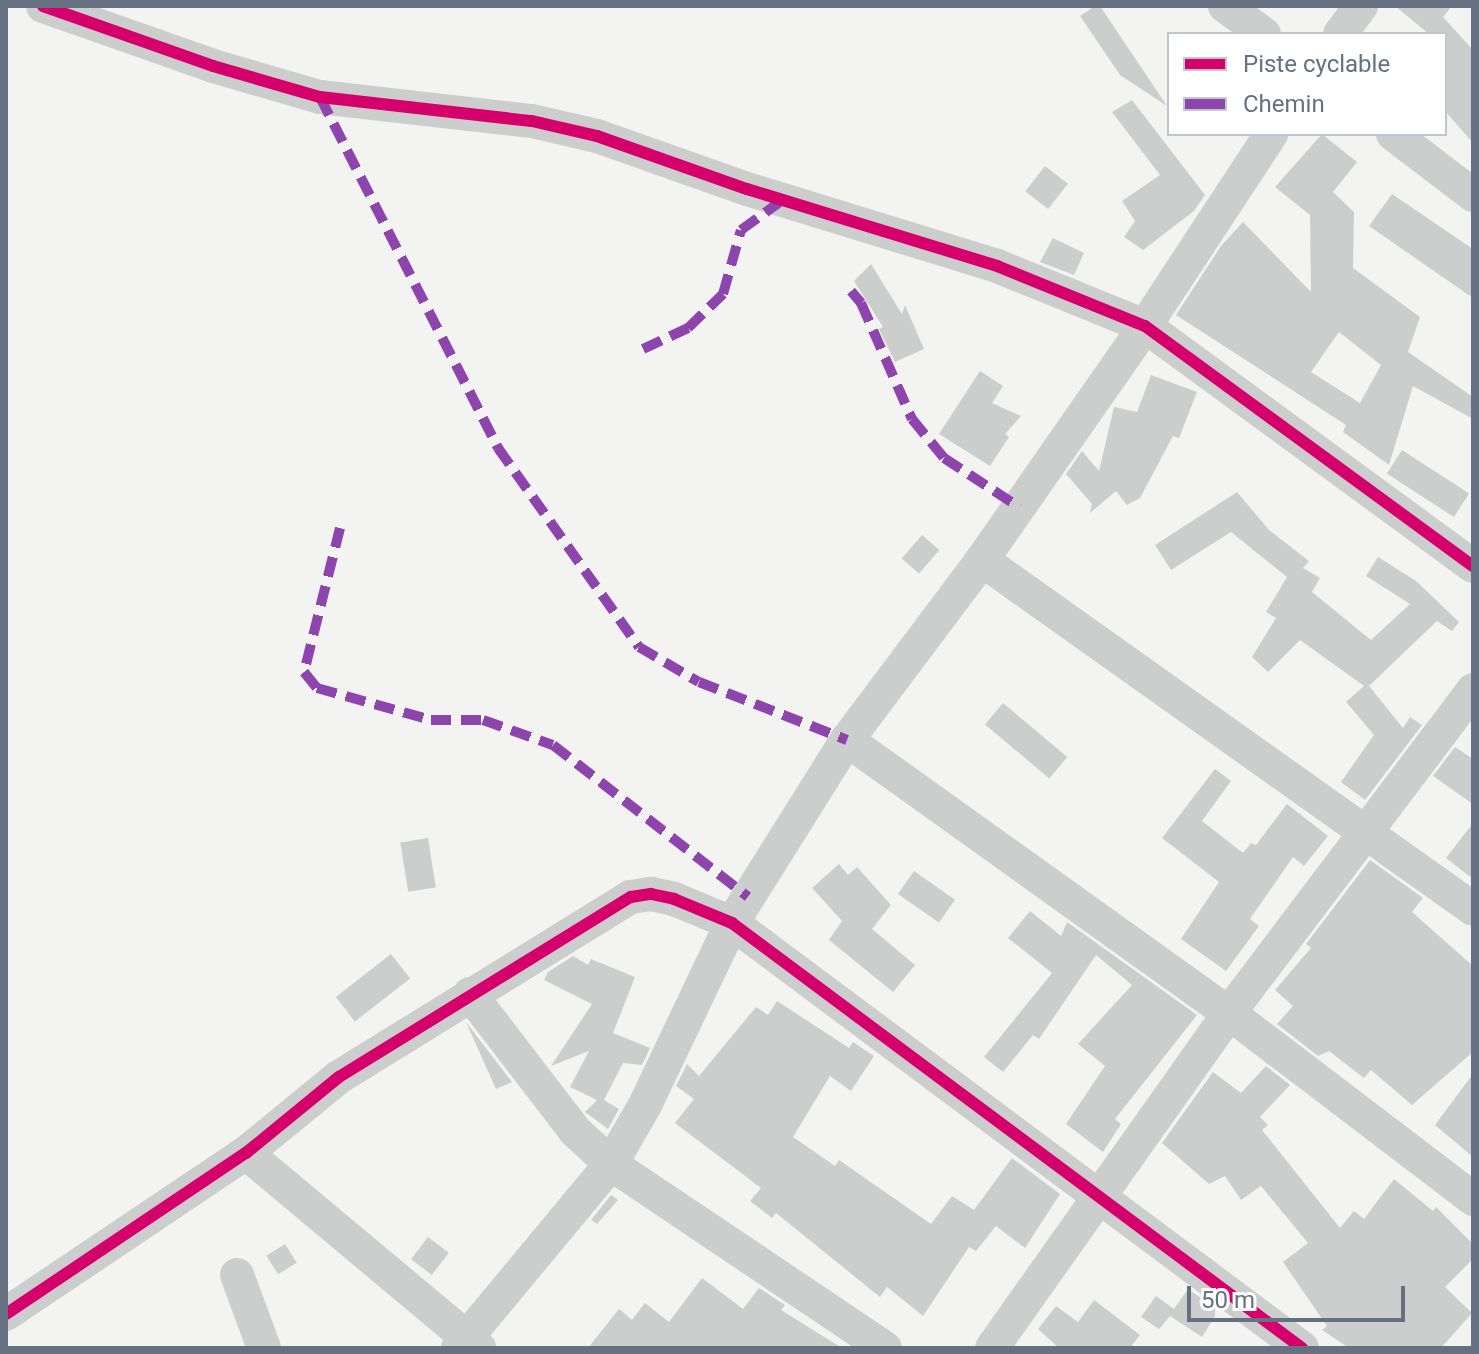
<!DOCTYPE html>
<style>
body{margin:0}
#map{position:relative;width:1479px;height:1354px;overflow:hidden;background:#f3f4f2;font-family:Roboto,sans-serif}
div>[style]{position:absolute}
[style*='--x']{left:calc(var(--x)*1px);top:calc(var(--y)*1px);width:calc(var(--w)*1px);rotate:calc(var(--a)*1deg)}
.building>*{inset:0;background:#cccece;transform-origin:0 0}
.minor>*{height:34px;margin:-17px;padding:0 17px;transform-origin:17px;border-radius:17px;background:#cccdcd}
.quiet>*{height:10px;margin-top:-5px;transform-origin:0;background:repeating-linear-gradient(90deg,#8e44ad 0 20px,transparent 0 30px)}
.cycleway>*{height:12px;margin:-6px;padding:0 6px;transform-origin:6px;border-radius:6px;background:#d6006c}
span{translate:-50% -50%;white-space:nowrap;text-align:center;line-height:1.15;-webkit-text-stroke:8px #fff;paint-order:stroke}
.frame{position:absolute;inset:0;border:8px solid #657181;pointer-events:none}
.legend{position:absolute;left:1167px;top:32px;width:280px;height:104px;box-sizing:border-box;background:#fff;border:2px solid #c1c6cd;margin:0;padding:10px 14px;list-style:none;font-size:24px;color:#657181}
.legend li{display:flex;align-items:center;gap:16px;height:40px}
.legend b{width:40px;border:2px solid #c1c6cd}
.scale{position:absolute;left:1187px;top:1286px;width:218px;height:36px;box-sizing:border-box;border:4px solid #657181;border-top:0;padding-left:10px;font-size:24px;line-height:28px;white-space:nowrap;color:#657181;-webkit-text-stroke:6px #fff;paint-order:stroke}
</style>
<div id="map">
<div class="building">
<div style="clip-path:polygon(1095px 6px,1100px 6px,1167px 106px,1120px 75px,1080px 16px)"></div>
<div style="clip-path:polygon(1395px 6px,1452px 6px,1443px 17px,1473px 50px,1473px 143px,1445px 111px,1445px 34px,1429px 34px)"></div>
<div style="clip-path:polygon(1132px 100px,1205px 195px,1194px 211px,1143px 250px,1124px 237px,1135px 221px,1122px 201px,1160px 175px,1112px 112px)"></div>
<div style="clip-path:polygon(evenodd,1322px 134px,1357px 162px,1333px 192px,1354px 212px,1353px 268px,1420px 317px,1408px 352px,1473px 397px,1473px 419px,1413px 386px,1389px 465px,1343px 432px,1346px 425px,1176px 315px,1221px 246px,1243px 222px,1311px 292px,1310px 215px,1275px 187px,1322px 134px,1339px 332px,1381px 365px,1360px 403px,1311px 372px,1339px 332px)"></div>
<div style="left:1045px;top:166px;width:29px;height:32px;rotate:38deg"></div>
<div style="clip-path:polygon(1392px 194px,1473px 249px,1473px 298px,1369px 226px)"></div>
<div style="clip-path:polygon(1053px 238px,1084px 253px,1074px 275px,1040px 262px)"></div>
<div style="clip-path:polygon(871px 264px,902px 314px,905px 305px,924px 349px,895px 362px,879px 329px,883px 327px,854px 281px)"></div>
<div style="clip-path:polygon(980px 371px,1003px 386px,992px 403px,1021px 416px,1005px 434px,1009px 437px,990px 466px,939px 434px)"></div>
<div style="clip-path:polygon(1151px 375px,1197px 392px,1179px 438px,1173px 436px,1140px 498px,1127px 505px,1116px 491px,1090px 513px,1092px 504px,1066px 474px,1082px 451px,1099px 471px,1114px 407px,1137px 412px)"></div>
<div style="left:1402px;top:450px;width:80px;height:28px;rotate:33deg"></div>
<div style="clip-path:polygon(1237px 492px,1269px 530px,1309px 561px,1303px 568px,1320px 578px,1312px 592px,1371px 640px,1410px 604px,1366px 576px,1378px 557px,1416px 581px,1459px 622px,1452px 631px,1437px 621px,1369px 686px,1403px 728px,1410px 717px,1422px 725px,1365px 800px,1341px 782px,1374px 735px,1346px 702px,1364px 686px,1300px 640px,1268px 672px,1252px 657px,1276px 618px,1266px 612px,1287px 577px,1231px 532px,1171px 570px,1155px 545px)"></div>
<div style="left:922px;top:535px;width:23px;height:31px;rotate:41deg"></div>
<div style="left:1003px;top:703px;width:84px;height:28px;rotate:40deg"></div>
<div style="clip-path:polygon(1455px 747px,1473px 759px,1473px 804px,1433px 776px)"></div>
<div style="clip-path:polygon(1215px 769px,1231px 781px,1202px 821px,1243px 853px,1251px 843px,1256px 845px,1287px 804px,1328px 836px,1304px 866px,1293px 857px,1250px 919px,1259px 926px,1226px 971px,1181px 939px,1219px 882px,1162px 838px)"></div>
<div style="clip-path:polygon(1473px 823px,1473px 879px,1446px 858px)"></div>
<div style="left:428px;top:838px;width:50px;height:28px;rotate:81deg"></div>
<div style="clip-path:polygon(1370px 860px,1423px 898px,1412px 912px,1473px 966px,1473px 1052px,1412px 1105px,1371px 1070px,1364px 1078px,1329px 1051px,1318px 1056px,1277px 1024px,1293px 1006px,1275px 990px,1311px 948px,1306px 944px)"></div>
<div style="clip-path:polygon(839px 864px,848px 875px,857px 867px,891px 905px,872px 929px,915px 965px,893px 992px,829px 940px,842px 921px,812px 888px)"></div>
<div style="left:914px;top:871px;width:50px;height:28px;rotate:35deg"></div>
<div style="clip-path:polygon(1030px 911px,1061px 936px,1067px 922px,1197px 1015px,1115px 1119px,1121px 1124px,1103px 1152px,1066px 1124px,1105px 1066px,1078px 1044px,1132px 985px,1096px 955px,1039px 1039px,1033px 1035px,1003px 1072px,984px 1057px,1052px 973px,1008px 938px)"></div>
<div style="left:391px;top:954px;width:31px;height:70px;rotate:52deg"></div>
<div style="clip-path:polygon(573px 956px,588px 965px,591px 959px,635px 977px,613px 1033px,650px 1048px,642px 1065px,623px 1063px,604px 1100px,619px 1109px,608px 1129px,585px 1112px,597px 1100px,570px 1087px,589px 1051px,551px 1066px,592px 1004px,544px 980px,548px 972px)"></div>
<div style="clip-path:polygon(777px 1001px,849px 1048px,853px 1042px,874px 1056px,851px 1091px,830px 1076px,793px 1137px,835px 1166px,839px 1160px,931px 1224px,952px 1196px,974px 1210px,1012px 1158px,1060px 1194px,1025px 1248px,996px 1226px,976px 1251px,969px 1247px,923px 1316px,887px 1287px,880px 1297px,776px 1213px,772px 1218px,750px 1201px,761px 1188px,675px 1123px,694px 1099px,676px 1086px,687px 1064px,699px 1076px,756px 1007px,768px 1015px)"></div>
<div style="clip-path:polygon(466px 1022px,512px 1082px,496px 1089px)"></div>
<div style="clip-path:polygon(1266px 1066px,1290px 1085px,1260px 1117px,1268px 1125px,1262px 1130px,1340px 1228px,1354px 1211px,1364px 1219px,1394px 1179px,1433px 1211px,1436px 1207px,1473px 1244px,1473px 1259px,1445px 1287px,1472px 1313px,1441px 1348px,1349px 1348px,1322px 1330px,1327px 1326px,1283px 1262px,1308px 1243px,1261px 1186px,1241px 1200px,1225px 1176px,1209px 1184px,1162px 1143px,1213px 1072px,1241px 1093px)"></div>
<div style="clip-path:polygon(1473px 1074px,1473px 1157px,1435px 1125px)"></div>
<div style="clip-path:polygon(611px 1195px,618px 1200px,597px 1224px,591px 1220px)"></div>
<div style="left:428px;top:1237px;width:26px;height:28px;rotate:37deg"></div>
<div style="left:285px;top:1244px;width:22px;height:22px;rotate:58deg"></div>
<div style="clip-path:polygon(702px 1278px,743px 1309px,759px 1288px,785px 1305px,781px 1310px,842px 1348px,588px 1348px,619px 1309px,632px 1320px,645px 1303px,669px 1322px)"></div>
<div style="clip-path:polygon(1188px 1289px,1215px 1308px,1215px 1316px,1202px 1337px,1170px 1316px,1159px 1329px,1141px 1317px,1156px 1296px,1174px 1309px)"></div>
<div style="clip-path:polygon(1094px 1300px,1140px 1335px,1130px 1348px,1059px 1348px,1038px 1329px,1056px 1306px,1078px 1322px)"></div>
</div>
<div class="minor">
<div style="--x:43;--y:6;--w:180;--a:19.4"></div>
<div style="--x:213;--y:66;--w:111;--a:16.2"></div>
<div style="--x:320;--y:97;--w:213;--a:6.5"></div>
<div style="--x:532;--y:121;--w:67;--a:13"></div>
<div style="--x:597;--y:136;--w:159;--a:19.5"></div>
<div style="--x:747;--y:189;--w:262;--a:17.1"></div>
<div style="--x:997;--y:266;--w:160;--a:22.1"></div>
<div style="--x:1145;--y:326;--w:406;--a:36.2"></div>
<div style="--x:1225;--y:6;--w:48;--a:35.7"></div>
<div style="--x:1340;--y:34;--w:35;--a:-53"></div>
<div style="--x:1393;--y:134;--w:101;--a:37.3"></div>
<div style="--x:982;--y:560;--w:602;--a:35.4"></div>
<div style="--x:847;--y:740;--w:470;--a:35.6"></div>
<div style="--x:1229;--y:1013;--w:307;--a:37.3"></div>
<div style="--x:470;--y:994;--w:173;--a:52.5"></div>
<div style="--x:575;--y:1131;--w:49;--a:42.5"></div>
<div style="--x:611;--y:1164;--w:68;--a:-60"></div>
<div style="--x:645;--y:1105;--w:202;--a:-64.5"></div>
<div style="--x:732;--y:923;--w:216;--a:-57.9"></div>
<div style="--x:847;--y:740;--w:225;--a:-53.1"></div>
<div style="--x:982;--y:560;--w:285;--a:-55.1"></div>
<div style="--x:1145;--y:326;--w:230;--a:-56.7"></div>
<div style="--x:246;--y:1153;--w:304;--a:39.9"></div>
<div style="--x:237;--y:1275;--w:78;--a:69.7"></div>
<div style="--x:6;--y:1314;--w:289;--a:-33.9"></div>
<div style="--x:246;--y:1153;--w:120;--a:-39.3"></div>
<div style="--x:339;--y:1077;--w:343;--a:-31.7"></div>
<div style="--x:631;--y:897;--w:20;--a:-9"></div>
<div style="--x:651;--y:894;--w:24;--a:12"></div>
<div style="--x:674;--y:899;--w:63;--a:22.5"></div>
<div style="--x:732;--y:923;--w:711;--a:36.71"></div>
<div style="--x:458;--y:1348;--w:239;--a:-50.3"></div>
<div style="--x:611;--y:1164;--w:330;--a:33.9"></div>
<div style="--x:992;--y:1348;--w:410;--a:-54.7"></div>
<div style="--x:1229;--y:1013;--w:405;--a:-52.9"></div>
</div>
<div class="quiet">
<div style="--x:320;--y:97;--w:394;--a:63.1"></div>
<div style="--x:498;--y:448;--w:244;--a:54.7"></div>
<div style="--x:639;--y:647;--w:69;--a:30.3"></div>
<div style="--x:699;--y:682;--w:159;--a:21.4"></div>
<div style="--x:851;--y:291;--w:16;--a:50"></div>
<div style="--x:861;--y:303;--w:127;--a:66.3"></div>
<div style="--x:912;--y:419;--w:50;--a:50.6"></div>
<div style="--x:944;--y:458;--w:90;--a:33.2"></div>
<div style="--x:643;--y:349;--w:50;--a:-25"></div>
<div style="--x:688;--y:328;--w:49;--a:-44.2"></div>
<div style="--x:723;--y:294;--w:66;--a:-74.3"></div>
<div style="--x:741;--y:230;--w:53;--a:-35.8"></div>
<div style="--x:340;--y:528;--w:148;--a:104"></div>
<div style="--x:304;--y:672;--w:21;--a:51"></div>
<div style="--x:317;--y:688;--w:118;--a:15.7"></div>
<div style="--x:431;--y:720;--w:52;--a:0"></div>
<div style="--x:483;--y:720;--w:74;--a:19.7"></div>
<div style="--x:553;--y:745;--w:247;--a:37.9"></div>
</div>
<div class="cycleway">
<div style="--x:43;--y:6;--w:180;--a:19.4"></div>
<div style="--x:213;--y:66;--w:111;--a:16.2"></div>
<div style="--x:320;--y:97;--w:213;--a:6.5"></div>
<div style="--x:532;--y:121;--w:67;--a:13"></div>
<div style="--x:597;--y:136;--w:159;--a:19.5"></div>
<div style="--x:747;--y:189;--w:262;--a:17.1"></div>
<div style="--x:997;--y:266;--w:160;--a:22.1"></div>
<div style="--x:1145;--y:326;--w:406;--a:36.2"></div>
<div style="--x:6;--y:1314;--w:289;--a:-33.9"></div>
<div style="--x:246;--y:1153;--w:120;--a:-39.3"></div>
<div style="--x:339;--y:1077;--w:343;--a:-31.7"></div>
<div style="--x:631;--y:897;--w:20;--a:-9"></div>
<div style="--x:651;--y:894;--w:24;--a:12"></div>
<div style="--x:674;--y:899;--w:63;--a:22.5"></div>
<div style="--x:732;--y:923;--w:711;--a:36.71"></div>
</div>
<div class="frame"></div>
<ul class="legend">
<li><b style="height:10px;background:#d6006c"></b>Piste cyclable</li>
<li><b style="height:10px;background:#8e44ad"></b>Chemin</li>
</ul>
<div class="scale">50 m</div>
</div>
